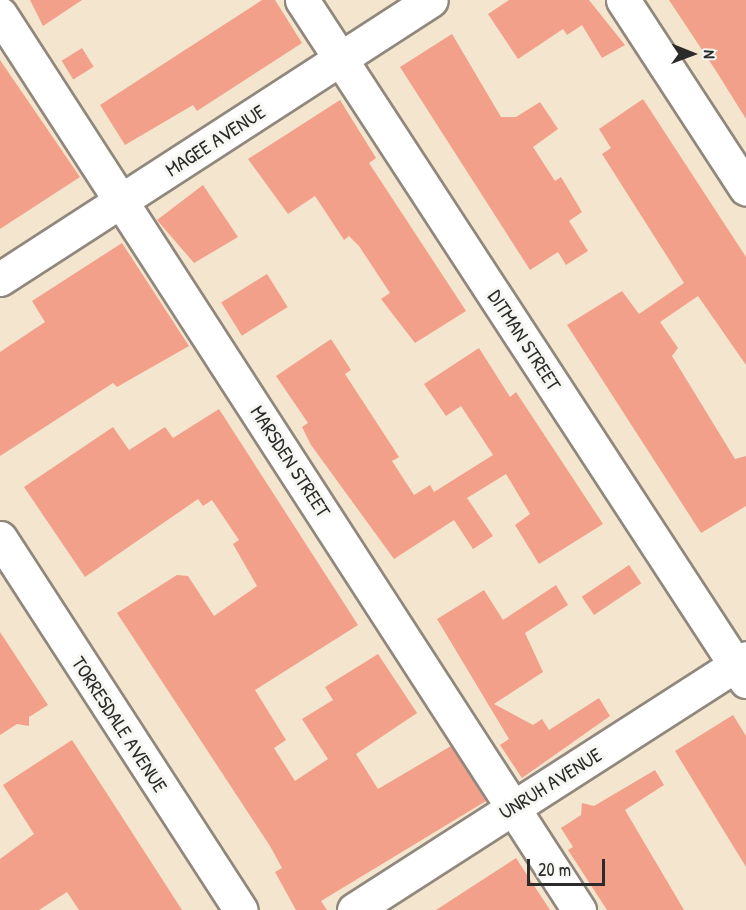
<!DOCTYPE html>
<style>
body{margin:0}
#map{position:relative;width:746px;height:910px;overflow:hidden;background:#f4e5cf;font-family:"Patrick Hand",sans-serif}
div>[style]{position:absolute}
[style*='--x']{left:calc(var(--x)*1px);top:calc(var(--y)*1px);width:calc(var(--w)*1px);rotate:calc(var(--a)*1deg)}
.building>*{inset:0;background:#f2a08a;transform-origin:0 0}
.roads{filter:drop-shadow(2px 0 #90887d) drop-shadow(-2px 0 #90887d) drop-shadow(0 2px #90887d) drop-shadow(0 -2px #90887d)}
.minor>*{height:33px;margin:-16.5px;padding:0 16.5px;transform-origin:16.5px;border-radius:16.5px;background:#fff}
span{translate:-50% -50%;white-space:nowrap;text-align:center;line-height:1.15;-webkit-text-stroke:6px #f6f6f2;paint-order:stroke}
.street-label{font-size:20px;color:#2b2b2b}
.north{position:absolute;left:662px;top:24px;width:60px;height:60px;-webkit-text-stroke:4px #f6f6f2;paint-order:stroke;rotate:91deg;font-size:16px;font-weight:700;line-height:24px;text-align:center;color:#2b2b2b}
.north::after{content:'';display:block;margin:auto;width:21px;height:27px;background:#2b2b2b;clip-path:polygon(50% 0,100% 100%,50% 72%,0 100%)}
.scale{position:absolute;left:527px;top:859px;width:78px;height:27px;box-sizing:border-box;border:3px solid #2b2b2b;border-top:0;padding-left:8px;font-size:18px;line-height:21px;white-space:nowrap;color:#2b2b2b;-webkit-text-stroke:4px #f6f6f2;paint-order:stroke}
</style>
<div id="map">
<div class="building">
<div style="clip-path:polygon(30px 0,82px 0,43px 26px)"></div>
<div style="clip-path:polygon(262px 0,275px 0,302px 43px,197px 111px,193px 105px,125px 145px,100px 105px)"></div>
<div style="clip-path:polygon(509px 0,589px 0,625px 45px,602px 58px,582px 25px,567px 35px,563px 29px,518px 59px,488px 14px)"></div>
<div style="clip-path:polygon(669px 0,746px 0,746px 119px,718px 74px)"></div>
<div style="clip-path:polygon(452px 34px,501px 117px,516px 117px,540px 102px,558px 129px,533px 147px,555px 181px,561px 177px,582px 212px,569px 221px,588px 251px,566px 265px,558px 252px,530px 270px,400px 67px)"></div>
<div style="left:82px;top:48px;width:22px;height:24px;rotate:58deg"></div>
<div style="clip-path:polygon(0 60px,80px 177px,0 229px)"></div>
<div style="clip-path:polygon(643px 99px,746px 257px,746px 365px,698px 296px,660px 322px,678px 348px,672px 356px,735px 459px,746px 456px,746px 506px,701px 533px,567px 325px,622px 291px,639px 314px,684px 283px,602px 154px,611px 148px,599px 129px)"></div>
<div style="clip-path:polygon(340px 100px,376px 158px,369px 163px,466px 311px,415px 343px,381px 299px,390px 293px,359px 246px,349px 236px,344px 240px,315px 196px,288px 214px,248px 159px)"></div>
<div style="clip-path:polygon(203px 185px,238px 237px,194px 263px,157px 220px)"></div>
<div style="clip-path:polygon(122px 243px,189px 346px,117px 387px,113px 383px,0 456px,0 352px,45px 322px,32px 301px)"></div>
<div style="left:267px;top:274px;width:39px;height:54px;rotate:58deg"></div>
<div style="clip-path:polygon(331px 339px,351px 370px,345px 374px,399px 457px,392px 461px,414px 495px,430px 485px,434px 492px,493px 455px,461px 406px,446px 416px,424px 384px,479px 348px,510px 397px,516px 392px,603px 524px,539px 564px,515px 525px,530px 514px,506px 474px,467px 498px,493px 536px,473px 549px,454px 520px,394px 559px,311px 445px,302px 427px,308px 423px,276px 376px)"></div>
<div style="clip-path:polygon(219px 409px,358px 625px,255px 690px,286px 740px,274px 748px,295px 781px,328px 759px,302px 719px,333px 700px,325px 687px,378px 654px,417px 713px,356px 754px,378px 789px,451px 746px,486px 801px,321px 901px,327px 910px,296px 910px,275px 872px,282px 868px,270px 846px,117px 613px,177px 575px,188px 576px,214px 616px,257px 586px,233px 544px,239px 540px,212px 500px,203px 506px,198px 499px,85px 577px,24px 487px,113px 427px,129px 450px,165px 427px,173px 438px)"></div>
<div style="left:629px;top:565px;width:22px;height:57px;rotate:56deg"></div>
<div style="clip-path:polygon(556px 585px,568px 605px,525px 633px,543px 672px,494px 704px,533px 725px,542px 719px,549px 730px,599px 698px,610px 716px,522px 778px,500px 745px,509px 739px,437px 619px,484px 590px,503px 620px)"></div>
<div style="clip-path:polygon(0 632px,48px 705px,29px 717px,29px 726px,17px 724px,0 735px)"></div>
<div style="clip-path:polygon(733px 715px,746px 736px,746px 867px,675px 751px)"></div>
<div style="clip-path:polygon(72px 740px,104px 789px,182px 910px,79px 910px,67px 892px,39px 910px,0 910px,0 859px,34px 834px,3px 785px)"></div>
<div style="clip-path:polygon(655px 770px,664px 785px,625px 810px,684px 910px,607px 910px,568px 850px,573px 847px,561px 828px,581px 815px,582px 803px,594px 806px)"></div>
<div style="clip-path:polygon(516px 858px,550px 910px,436px 910px)"></div>
</div>
<div class="roads">
<div class="minor">
<div style="--x:302;--y:0;--w:813;--a:56.9"></div>
<div style="--x:623;--y:0;--w:225;--a:56.9"></div>
<div style="--x:0;--y:14;--w:1067;--a:57.13"></div>
<div style="--x:0;--y:279;--w:513;--a:-32.92"></div>
<div style="--x:0;--y:538;--w:443;--a:57.1"></div>
<div style="--x:354;--y:910;--w:466;--a:-32.7"></div>
</div>
</div>
<div class="street-label">
<span style="left:215px;top:140px;rotate:-33deg">MAGEE AVENUE</span>
<span style="left:525px;top:340px;rotate:57deg">DITMAN STREET</span>
<span style="left:291px;top:461px;rotate:57deg">MARSDEN STREET</span>
<span style="left:120px;top:724px;rotate:57deg">TORRESDALE AVENUE</span>
<span style="left:550px;top:783px;rotate:-32deg">UNRUH AVENUE</span>
</div>
<div class="north">N</div>
<div class="scale">20 m</div>
</div>
